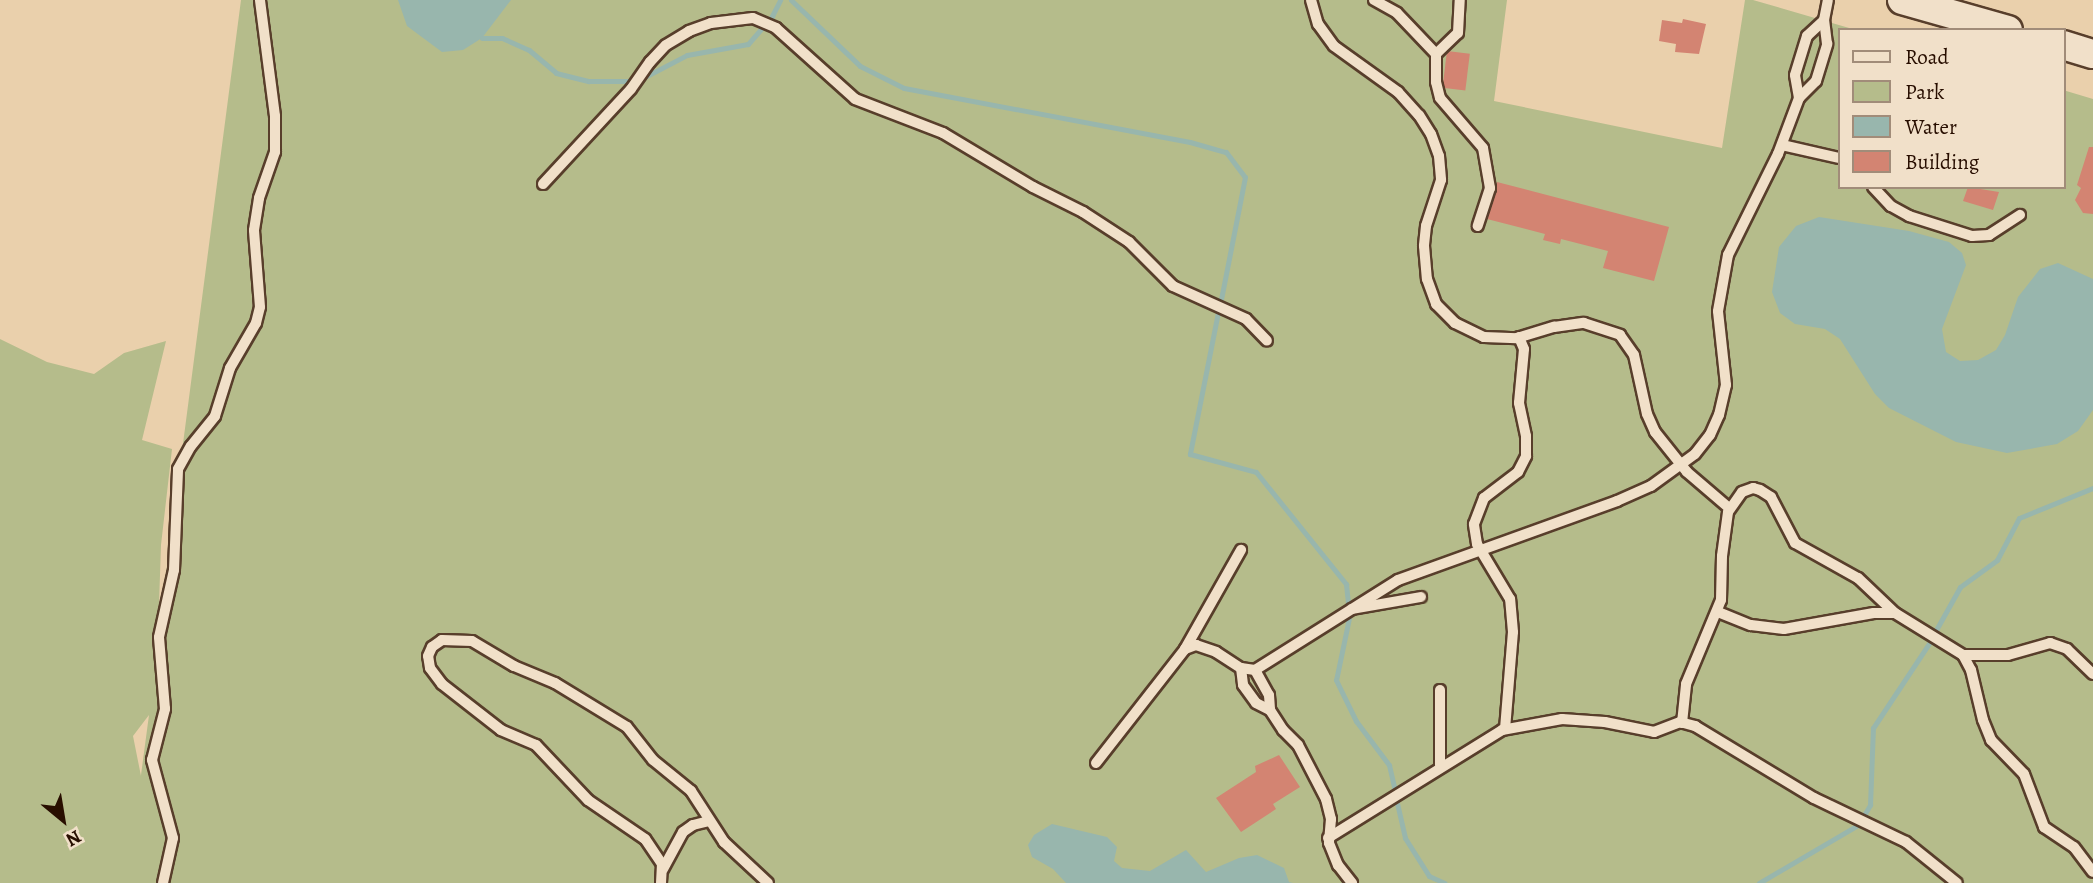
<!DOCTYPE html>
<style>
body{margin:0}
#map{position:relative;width:2093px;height:883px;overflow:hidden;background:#ead0ac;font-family:Alegreya,serif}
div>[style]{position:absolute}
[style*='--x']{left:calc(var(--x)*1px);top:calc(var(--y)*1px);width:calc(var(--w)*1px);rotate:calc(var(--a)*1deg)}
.green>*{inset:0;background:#b5bc8b}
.water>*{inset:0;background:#98b6ad}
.stream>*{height:5px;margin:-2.5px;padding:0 2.5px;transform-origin:2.5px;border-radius:2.5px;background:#98b6ad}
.building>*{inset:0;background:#d38472;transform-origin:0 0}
.roads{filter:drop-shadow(2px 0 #583e2b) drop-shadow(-2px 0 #583e2b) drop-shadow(0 2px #583e2b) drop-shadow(0 -2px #583e2b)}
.service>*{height:10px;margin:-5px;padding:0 5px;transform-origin:5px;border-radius:5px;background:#f1e0c9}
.secondary>*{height:28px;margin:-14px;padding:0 14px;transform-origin:14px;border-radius:14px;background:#f1e0c9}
span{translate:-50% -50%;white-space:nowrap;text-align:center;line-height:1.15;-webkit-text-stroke:5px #f1e0c9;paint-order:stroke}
.legend{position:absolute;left:1838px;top:28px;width:228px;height:161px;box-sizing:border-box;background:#f1e0c9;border:2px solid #a18c79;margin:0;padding:9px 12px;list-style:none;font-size:21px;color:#280e00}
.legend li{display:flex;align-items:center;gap:14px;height:35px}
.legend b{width:35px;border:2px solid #a18c79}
.north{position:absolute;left:28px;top:785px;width:70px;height:70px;-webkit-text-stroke:5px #f1e0c9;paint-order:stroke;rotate:150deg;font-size:19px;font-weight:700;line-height:28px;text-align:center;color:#280e00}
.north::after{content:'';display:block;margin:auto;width:24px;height:32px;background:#280e00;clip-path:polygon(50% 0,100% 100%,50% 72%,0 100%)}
</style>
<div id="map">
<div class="green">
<div style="clip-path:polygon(evenodd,241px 0,1507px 0,1494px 101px,1722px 148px,1745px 0,1753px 0,1856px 30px,1839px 30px,1839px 187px,2063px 187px,2063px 90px,2093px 99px,2093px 883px,0 883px,0 339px,47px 362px,94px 374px,124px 353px,166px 341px,142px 440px,172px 449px,161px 545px,158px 635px,241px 0,149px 715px,141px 775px,141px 776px,133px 736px,149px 715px)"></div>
</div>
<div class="water">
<div style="clip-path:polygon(398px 0,511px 0,482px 38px,463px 50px,442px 52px,407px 26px)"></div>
<div style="clip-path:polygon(1819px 217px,1909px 231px,1949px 242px,1962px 253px,1966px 265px,1942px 329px,1946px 352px,1960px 361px,1978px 360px,1996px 350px,2005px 335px,2018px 297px,2040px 269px,2058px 263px,2093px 279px,2093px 410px,2078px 431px,2057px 444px,2007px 453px,1956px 442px,1889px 408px,1875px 394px,1840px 339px,1825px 329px,1795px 324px,1780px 313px,1772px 292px,1779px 247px,1796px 226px)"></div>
<div style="clip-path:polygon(1052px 824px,1107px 837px,1117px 847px,1114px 861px,1122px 868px,1150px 871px,1186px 850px,1206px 872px,1239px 858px,1257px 855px,1284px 868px,1289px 882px,1293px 883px,1066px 883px,1053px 869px,1032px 857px,1028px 845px,1034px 835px)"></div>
</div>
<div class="stream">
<div style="--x:791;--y:0;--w:95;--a:43.7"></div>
<div style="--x:860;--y:66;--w:49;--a:26.6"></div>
<div style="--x:904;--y:88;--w:291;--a:10.7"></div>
<div style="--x:1190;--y:142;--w:37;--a:16"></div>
<div style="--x:1226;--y:152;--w:31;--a:53"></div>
<div style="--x:1245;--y:177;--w:124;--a:101.1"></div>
<div style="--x:482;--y:38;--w:20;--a:0"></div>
<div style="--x:502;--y:38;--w:30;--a:24"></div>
<div style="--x:529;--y:50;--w:35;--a:40"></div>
<div style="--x:556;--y:73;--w:34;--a:14"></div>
<div style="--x:589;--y:81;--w:48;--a:0"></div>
<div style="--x:637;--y:81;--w:56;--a:-27.5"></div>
<div style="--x:687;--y:55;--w:62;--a:-10.2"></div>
<div style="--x:748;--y:44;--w:37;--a:-49"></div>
<div style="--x:772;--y:16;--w:18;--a:-63"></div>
<div style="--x:1218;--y:312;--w:145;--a:101.2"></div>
<div style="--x:1190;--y:454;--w:68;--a:15.3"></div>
<div style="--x:1256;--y:472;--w:144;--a:51.2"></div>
<div style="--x:1346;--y:584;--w:19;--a:84"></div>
<div style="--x:1349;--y:618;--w:63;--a:101.8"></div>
<div style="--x:1336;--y:680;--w:46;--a:64"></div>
<div style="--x:1356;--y:721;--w:55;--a:53.1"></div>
<div style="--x:1389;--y:765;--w:27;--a:77"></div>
<div style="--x:1936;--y:630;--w:49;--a:-60.8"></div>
<div style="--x:1960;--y:587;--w:46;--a:-36.1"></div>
<div style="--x:1997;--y:560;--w:47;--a:-62.4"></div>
<div style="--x:2019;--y:518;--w:80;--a:-22.1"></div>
<div style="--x:1397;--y:803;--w:36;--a:77"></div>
<div style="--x:1405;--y:838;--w:45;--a:57.7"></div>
<div style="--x:1429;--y:876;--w:17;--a:24"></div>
<div style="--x:1864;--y:815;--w:12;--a:-59"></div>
<div style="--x:1870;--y:805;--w:77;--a:-87.8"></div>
<div style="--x:1873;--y:728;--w:103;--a:-56.5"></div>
<div style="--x:1759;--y:883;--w:115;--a:-30.4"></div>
</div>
<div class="building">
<div style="clip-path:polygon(1683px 19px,1706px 24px,1699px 54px,1675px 52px,1676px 44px,1659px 41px,1662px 20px,1682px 23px)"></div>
<div style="left:1447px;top:51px;width:23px;height:37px;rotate:7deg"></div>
<div style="clip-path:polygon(2089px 147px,2093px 147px,2093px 214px,2083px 213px,2075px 200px,2081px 188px,2077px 185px)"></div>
<div style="clip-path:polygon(1497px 182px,1669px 227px,1654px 281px,1603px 268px,1608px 251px,1561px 239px,1560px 244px,1543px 240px,1545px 234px,1487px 219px)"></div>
<div style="clip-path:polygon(1968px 187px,1999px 192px,1993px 210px,1963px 201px)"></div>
<div style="clip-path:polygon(1279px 755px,1300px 787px,1273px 804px,1276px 809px,1241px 832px,1216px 798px,1256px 772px,1255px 766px)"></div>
</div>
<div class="roads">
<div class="service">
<div style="--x:1311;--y:0;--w:25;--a:74"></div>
<div style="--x:1318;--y:24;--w:27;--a:54"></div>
<div style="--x:1334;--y:46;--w:79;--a:35.7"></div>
<div style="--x:1398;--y:92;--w:31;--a:48"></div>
<div style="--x:1419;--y:115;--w:22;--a:58"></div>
<div style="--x:1431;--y:134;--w:23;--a:70"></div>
<div style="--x:1439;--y:156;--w:24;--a:85"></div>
<div style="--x:1441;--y:180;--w:48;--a:108.1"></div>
<div style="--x:1426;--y:226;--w:20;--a:96"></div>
<div style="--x:1424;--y:246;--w:33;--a:85"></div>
<div style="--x:1427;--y:279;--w:27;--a:70"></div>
<div style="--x:1436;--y:304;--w:27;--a:45"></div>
<div style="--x:1455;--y:323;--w:32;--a:26"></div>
<div style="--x:1484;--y:337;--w:33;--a:2"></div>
<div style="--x:1517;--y:338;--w:39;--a:-17"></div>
<div style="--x:1554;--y:327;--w:30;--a:-8"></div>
<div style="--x:1584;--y:323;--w:38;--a:18"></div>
<div style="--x:1620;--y:335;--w:24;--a:55"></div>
<div style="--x:1634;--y:355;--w:60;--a:77.6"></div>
<div style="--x:1647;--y:414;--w:20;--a:66"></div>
<div style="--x:1655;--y:432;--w:51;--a:51.3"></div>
<div style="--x:1687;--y:472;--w:55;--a:40.6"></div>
<div style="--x:1374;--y:0;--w:26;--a:29"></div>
<div style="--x:1397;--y:13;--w:57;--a:46.4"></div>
<div style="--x:1436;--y:54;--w:28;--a:90"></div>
<div style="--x:1436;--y:82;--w:16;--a:76"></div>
<div style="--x:1440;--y:98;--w:66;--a:49.3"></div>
<div style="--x:1483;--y:148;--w:41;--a:80.1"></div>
<div style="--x:1490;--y:188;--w:40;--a:108"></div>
<div style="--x:1436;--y:54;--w:30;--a:-44"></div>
<div style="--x:1458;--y:33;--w:33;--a:-87"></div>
<div style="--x:1799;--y:98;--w:23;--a:-100"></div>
<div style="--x:1795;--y:75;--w:41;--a:-72.9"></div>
<div style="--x:1807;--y:36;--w:23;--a:-43"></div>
<div style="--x:1824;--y:20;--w:20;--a:-79"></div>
<div style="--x:1782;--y:145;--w:58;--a:12.8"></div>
<div style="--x:543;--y:184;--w:129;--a:-47.2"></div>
<div style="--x:631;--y:89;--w:33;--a:-55"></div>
<div style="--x:650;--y:62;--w:23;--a:-47"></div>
<div style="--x:666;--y:45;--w:27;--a:-31"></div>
<div style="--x:689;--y:31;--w:23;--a:-20"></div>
<div style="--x:711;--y:23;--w:42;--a:-6.8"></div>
<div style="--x:753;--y:18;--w:25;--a:23"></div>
<div style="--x:776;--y:28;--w:106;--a:41.9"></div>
<div style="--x:855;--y:99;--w:94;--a:21.1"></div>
<div style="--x:943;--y:133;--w:105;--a:31"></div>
<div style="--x:1033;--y:187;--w:56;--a:26.6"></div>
<div style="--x:1083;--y:212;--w:55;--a:33.1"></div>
<div style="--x:1129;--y:242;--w:62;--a:45"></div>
<div style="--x:1173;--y:286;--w:80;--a:24.3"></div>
<div style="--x:1246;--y:319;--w:30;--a:46"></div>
<div style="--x:1873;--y:187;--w:26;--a:47"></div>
<div style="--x:1891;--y:206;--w:21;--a:29"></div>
<div style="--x:1909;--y:216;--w:66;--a:17.6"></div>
<div style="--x:1972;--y:236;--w:17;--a:-3"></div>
<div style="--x:1989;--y:235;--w:37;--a:-33"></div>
<div style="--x:1352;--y:609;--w:70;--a:-9.9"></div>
<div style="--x:1718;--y:612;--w:35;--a:22"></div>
<div style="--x:1751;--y:625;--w:33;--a:7"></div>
<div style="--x:1784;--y:629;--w:91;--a:-10.1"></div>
<div style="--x:1874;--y:613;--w:20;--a:0"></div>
<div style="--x:1185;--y:649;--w:114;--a:-60.5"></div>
<div style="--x:1963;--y:655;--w:45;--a:0"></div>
<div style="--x:2008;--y:655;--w:44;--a:-15.9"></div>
<div style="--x:2050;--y:643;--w:18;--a:19"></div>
<div style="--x:2067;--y:649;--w:36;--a:44"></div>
<div style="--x:1241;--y:668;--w:17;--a:83"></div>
<div style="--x:1243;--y:685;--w:22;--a:54"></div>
<div style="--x:1256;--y:703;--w:16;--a:27"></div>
<div style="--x:1255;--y:670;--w:29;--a:61"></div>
<div style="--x:1269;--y:695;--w:15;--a:86"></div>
<div style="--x:1270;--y:710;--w:24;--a:57"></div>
<div style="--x:1283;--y:730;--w:21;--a:45"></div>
<div style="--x:1298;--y:745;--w:61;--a:62.6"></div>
<div style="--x:1326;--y:799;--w:21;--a:76"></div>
<div style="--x:1331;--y:819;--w:24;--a:95"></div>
<div style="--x:1329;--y:843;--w:24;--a:68"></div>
<div style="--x:1338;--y:865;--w:23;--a:52"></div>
<div style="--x:1440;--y:690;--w:75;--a:90"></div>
<div style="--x:1682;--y:723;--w:39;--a:-84"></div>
<div style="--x:1686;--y:684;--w:91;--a:-67.4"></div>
<div style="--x:1721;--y:600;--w:44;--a:-88.7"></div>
<div style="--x:1722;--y:556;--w:44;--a:-82.2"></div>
<div style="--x:1728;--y:512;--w:24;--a:-55"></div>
<div style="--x:1742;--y:492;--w:12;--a:-20"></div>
<div style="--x:1753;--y:488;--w:7;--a:16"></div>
<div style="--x:1760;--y:490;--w:13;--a:32"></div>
<div style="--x:1771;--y:497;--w:52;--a:62.4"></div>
<div style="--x:1795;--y:543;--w:72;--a:29.1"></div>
<div style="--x:1858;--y:578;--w:51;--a:43.4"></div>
<div style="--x:1895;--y:613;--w:80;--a:31.7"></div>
<div style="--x:1963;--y:655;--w:17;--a:62"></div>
<div style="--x:1971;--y:670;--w:51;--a:76.5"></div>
<div style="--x:1983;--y:720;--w:22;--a:68"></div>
<div style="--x:1991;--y:740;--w:47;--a:45.9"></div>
<div style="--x:2024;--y:774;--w:57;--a:69.3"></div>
<div style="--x:2044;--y:827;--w:36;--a:34"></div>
<div style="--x:2074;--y:847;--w:31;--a:53"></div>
<div style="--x:1505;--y:729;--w:97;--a:-85.3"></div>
<div style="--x:1513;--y:632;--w:33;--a:-95"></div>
<div style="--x:1510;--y:599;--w:64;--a:-121"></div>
<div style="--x:1477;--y:544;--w:20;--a:-99"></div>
<div style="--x:1474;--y:524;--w:28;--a:-69"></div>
<div style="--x:1484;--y:498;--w:43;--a:-37.4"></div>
<div style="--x:1518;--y:472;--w:18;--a:-63"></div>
<div style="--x:1526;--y:456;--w:20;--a:-90"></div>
<div style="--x:1526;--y:436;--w:34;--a:-102"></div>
<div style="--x:1519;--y:403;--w:54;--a:-84.7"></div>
<div style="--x:1524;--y:349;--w:13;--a:-113"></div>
<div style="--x:1096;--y:763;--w:145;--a:-52"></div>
<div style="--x:1185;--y:649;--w:12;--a:-20"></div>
<div style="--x:1196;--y:645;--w:21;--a:19"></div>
<div style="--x:1216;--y:652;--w:30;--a:33"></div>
<div style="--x:1241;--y:668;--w:14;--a:8"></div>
<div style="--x:1255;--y:670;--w:169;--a:-32.2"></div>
<div style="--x:1398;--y:580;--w:233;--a:-19.8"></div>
<div style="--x:1617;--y:501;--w:37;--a:-24"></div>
<div style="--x:1651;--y:486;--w:54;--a:-36"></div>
<div style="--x:1695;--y:454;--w:24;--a:-52"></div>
<div style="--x:1710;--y:435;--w:22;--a:-66"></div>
<div style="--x:1719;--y:415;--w:31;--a:-77"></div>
<div style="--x:1726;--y:385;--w:74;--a:-96.2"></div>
<div style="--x:1718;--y:311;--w:57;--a:-79.9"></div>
<div style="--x:1728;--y:255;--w:113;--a:-63.7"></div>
<div style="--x:1778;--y:154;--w:60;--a:-69.4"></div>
<div style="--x:1799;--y:98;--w:24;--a:-45"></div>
<div style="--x:1816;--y:81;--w:39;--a:-73"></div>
<div style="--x:1827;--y:44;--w:24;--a:-97"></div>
<div style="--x:1328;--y:838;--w:205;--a:-31.8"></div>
<div style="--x:1502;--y:730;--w:61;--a:-10.4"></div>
<div style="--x:1562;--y:719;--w:43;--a:4"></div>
<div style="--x:1605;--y:722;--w:50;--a:11.5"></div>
<div style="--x:1654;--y:732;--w:28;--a:-21"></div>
<div style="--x:1680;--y:722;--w:16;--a:15"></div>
<div style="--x:1695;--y:726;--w:139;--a:31.2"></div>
<div style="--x:1814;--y:798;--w:102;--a:25.6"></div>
<div style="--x:1906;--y:842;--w:65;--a:38.8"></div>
<div style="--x:663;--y:869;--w:42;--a:-61.6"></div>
<div style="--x:683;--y:832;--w:12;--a:-35"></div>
<div style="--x:693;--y:825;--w:16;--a:-14"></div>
<div style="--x:163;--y:883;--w:46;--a:-77.5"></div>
<div style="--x:173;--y:838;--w:81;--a:-105.1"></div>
<div style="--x:152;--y:760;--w:53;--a:-75.7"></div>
<div style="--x:165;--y:709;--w:72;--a:-94.8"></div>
<div style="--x:159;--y:637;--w:69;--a:-77.4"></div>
<div style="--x:174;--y:570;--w:101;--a:-87.7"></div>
<div style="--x:178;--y:469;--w:26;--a:-61"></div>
<div style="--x:191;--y:446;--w:38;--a:-51"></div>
<div style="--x:215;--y:416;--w:50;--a:-72.6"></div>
<div style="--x:230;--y:368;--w:52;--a:-60"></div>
<div style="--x:256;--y:323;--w:16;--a:-76"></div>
<div style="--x:260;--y:307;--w:77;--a:-94.5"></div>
<div style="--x:254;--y:230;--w:32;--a:-81"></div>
<div style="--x:259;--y:198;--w:49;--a:-70.8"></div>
<div style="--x:275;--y:152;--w:36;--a:-90"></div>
<div style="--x:275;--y:116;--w:117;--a:-97.4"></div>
<div style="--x:661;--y:883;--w:19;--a:-87"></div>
<div style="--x:662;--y:864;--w:30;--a:-124"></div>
<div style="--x:645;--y:839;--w:69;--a:-145.6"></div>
<div style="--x:588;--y:800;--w:76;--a:-133.4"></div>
<div style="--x:536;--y:745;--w:38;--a:-157"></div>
<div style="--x:501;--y:730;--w:75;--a:-142.1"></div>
<div style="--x:442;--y:684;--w:20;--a:-127"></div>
<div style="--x:430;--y:668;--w:12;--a:-99"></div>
<div style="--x:428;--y:656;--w:10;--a:-66"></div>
<div style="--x:432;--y:647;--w:12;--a:-35"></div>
<div style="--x:442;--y:640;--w:30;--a:2"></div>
<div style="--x:472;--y:641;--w:49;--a:30.8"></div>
<div style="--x:514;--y:666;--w:44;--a:22.5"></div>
<div style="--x:555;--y:683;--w:84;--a:31.4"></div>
<div style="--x:627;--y:727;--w:42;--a:51.8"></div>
<div style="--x:653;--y:760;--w:49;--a:39.2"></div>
<div style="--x:691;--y:791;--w:61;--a:57.1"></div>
<div style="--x:724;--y:842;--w:60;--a:43"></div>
</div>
<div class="secondary">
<div style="--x:1902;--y:0;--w:110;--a:15.8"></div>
<div style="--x:2063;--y:45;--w:31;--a:17"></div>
</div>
</div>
<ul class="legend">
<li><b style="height:9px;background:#f1e0c9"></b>Road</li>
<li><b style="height:19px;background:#b5bc8b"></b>Park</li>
<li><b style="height:19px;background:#98b6ad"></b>Water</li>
<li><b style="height:19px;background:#d38472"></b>Building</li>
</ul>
<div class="north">N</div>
</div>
